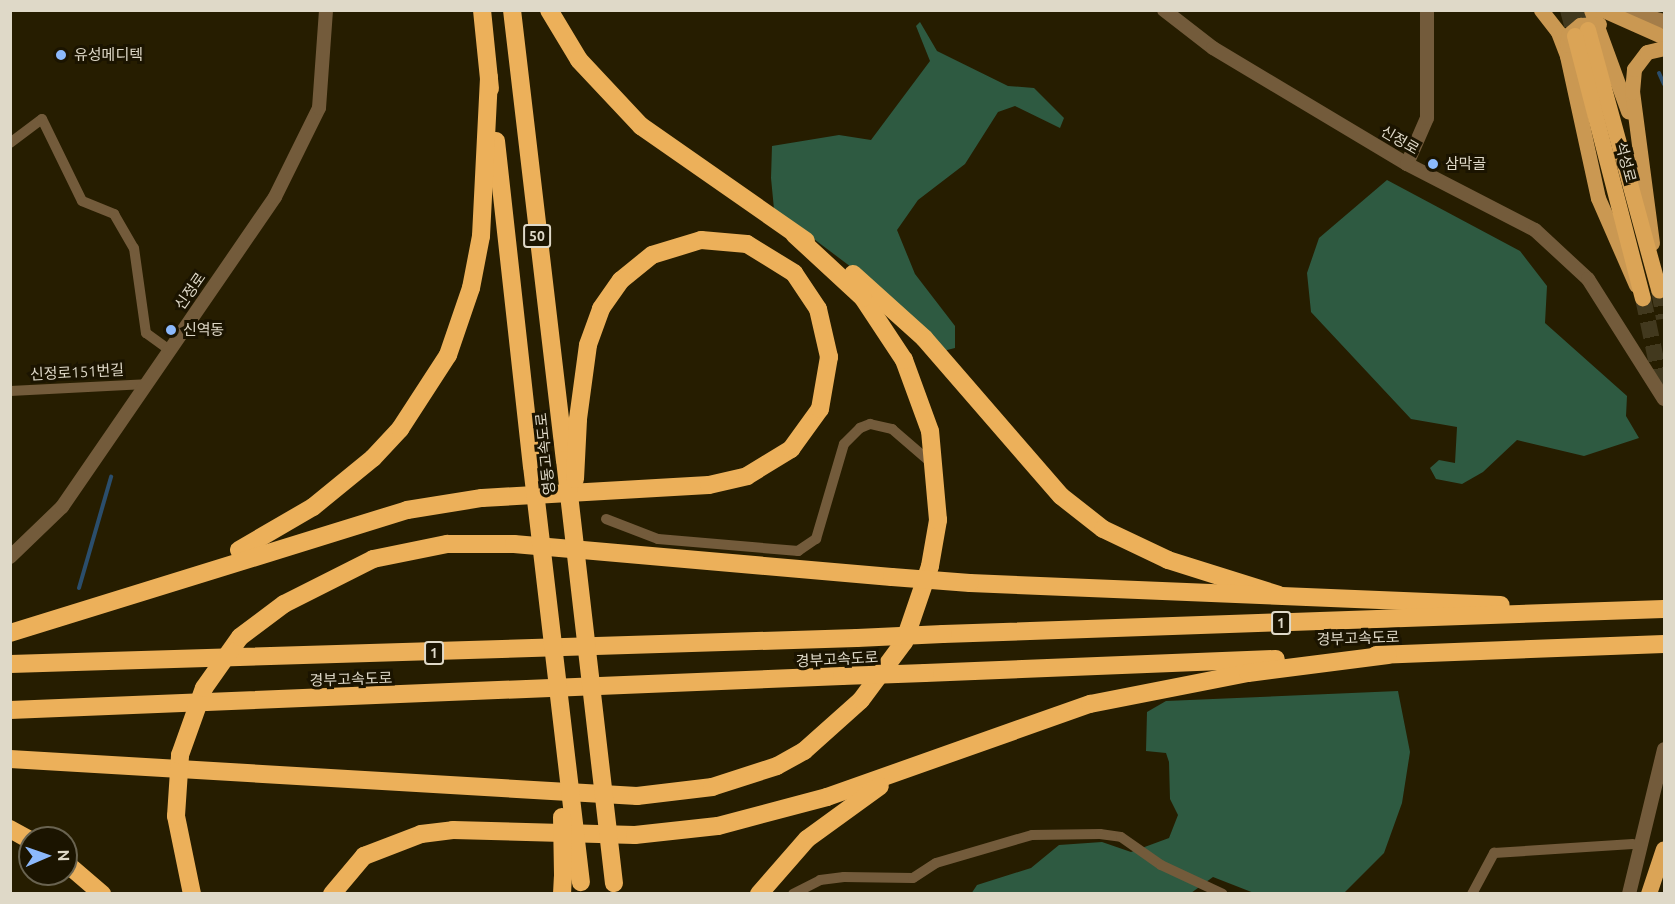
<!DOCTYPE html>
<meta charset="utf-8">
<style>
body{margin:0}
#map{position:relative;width:1675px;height:904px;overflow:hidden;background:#261d00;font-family:Ubuntu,"Noto Sans KR",sans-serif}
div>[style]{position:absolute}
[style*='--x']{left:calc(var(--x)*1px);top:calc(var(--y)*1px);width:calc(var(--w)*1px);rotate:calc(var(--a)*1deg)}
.forest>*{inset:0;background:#2e5a41}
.stream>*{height:4px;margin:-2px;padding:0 2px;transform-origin:2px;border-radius:2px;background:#2b4e6c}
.trunk-tunnel>*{height:16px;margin-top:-8px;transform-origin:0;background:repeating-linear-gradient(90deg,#42391e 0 16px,transparent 0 24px)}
.minor>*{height:10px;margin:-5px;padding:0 5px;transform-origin:5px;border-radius:5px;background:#735b3b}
.tertiary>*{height:14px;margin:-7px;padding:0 7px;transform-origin:7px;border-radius:7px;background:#735b3b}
.secondary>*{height:15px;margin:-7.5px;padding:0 7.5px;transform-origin:7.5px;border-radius:7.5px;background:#a47d49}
.primary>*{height:15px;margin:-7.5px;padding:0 7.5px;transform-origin:7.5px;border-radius:7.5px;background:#ca9852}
.trunk>*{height:16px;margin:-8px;padding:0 8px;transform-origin:8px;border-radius:8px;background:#dba456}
.motorway>*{height:18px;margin:-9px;padding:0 9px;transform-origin:9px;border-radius:9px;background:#ecb05a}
.motorway-bridge>*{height:18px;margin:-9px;padding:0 9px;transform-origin:9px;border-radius:9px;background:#ecb05a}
.dots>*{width:16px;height:16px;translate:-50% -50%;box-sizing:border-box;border:3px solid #1b1400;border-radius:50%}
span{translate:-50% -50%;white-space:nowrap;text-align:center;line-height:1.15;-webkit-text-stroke:6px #1b1400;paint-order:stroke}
.shield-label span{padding:2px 4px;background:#1b1400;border:2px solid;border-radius:4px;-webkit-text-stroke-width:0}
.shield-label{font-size:14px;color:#dfd9c8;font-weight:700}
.poi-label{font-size:15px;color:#dfd9c8}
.left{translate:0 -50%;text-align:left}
.street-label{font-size:15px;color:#dfd9c8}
.frame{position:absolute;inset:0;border:12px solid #dfd9c8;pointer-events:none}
.north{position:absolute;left:18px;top:826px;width:60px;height:60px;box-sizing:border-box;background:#1b1400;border:2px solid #696350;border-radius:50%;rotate:88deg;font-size:16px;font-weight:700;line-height:24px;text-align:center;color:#dfd9c8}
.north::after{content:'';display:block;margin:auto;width:21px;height:27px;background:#8cb9fc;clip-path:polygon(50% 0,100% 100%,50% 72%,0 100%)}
</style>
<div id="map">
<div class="forest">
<div style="clip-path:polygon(920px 22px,937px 51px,1008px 86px,1034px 88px,1064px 118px,1060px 128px,1015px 106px,998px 112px,965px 164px,918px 200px,897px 230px,915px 274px,955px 326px,955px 348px,943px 351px,867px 279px,774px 209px,771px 178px,772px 146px,839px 135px,871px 140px,930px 61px,916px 26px)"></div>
<div style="clip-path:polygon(1387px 180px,1520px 251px,1547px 286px,1545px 323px,1627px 396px,1626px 416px,1639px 438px,1584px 456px,1517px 440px,1483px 472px,1462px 484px,1436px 479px,1430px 468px,1439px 460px,1455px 463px,1457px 427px,1411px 419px,1311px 312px,1307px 273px,1319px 238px)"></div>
<div style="clip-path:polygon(1398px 691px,1410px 752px,1402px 803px,1384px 853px,1344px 893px,1254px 893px,1213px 877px,1191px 893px,971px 894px,977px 885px,1031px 868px,1059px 845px,1102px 842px,1131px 852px,1169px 838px,1178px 815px,1170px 799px,1169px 762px,1166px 753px,1146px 751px,1147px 712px,1166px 701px)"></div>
</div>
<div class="stream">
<div style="--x:1659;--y:73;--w:12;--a:66"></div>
<div style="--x:79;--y:588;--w:116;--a:-73.9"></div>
</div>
<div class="trunk-tunnel">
<div style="--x:1568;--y:10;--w:27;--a:75"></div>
<div style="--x:1583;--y:10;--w:21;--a:76"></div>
<div style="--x:1659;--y:290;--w:29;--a:80"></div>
<div style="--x:1643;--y:298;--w:102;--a:78.1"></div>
</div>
<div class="minor">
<div style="--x:10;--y:143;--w:40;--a:-37"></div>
<div style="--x:42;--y:119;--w:91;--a:64"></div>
<div style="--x:82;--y:201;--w:35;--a:22"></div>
<div style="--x:114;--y:214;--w:39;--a:60"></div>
<div style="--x:134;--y:248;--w:86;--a:82"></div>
<div style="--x:146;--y:333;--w:29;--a:36"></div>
<div style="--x:10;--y:391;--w:136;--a:-2.9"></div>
<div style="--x:606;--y:519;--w:56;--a:21"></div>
<div style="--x:658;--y:539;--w:141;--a:4.9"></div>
<div style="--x:798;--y:551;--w:22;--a:-34"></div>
<div style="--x:816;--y:539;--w:99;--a:-73.6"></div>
<div style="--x:844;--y:444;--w:23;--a:-45"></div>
<div style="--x:860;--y:428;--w:11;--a:-22"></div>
<div style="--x:870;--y:424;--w:23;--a:13"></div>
<div style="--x:892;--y:429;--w:57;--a:40.7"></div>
<div style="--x:793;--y:894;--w:30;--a:-27"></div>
<div style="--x:820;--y:880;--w:24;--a:-7"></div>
<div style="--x:844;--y:877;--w:69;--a:0.8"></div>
<div style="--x:913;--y:878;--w:27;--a:-33"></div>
<div style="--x:936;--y:863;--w:100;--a:-16.3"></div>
<div style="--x:1032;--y:835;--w:68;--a:-0.8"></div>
<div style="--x:1100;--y:834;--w:21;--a:8"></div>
<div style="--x:1121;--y:837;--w:49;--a:35"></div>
<div style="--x:1161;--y:865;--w:68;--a:25.1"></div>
<div style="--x:1472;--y:894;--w:47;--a:-61.8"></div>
<div style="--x:1494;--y:853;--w:139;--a:-3.7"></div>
</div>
<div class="tertiary">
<div style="--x:1164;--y:10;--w:62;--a:37.8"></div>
<div style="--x:1213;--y:48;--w:226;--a:30.9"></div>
<div style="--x:1407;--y:164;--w:144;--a:27.3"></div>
<div style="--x:1535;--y:230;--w:72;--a:42.8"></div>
<div style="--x:1588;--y:279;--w:142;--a:57.7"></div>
<div style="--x:1407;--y:164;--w:50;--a:-66.5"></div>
<div style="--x:1427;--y:118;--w:108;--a:-90"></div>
<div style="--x:10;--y:557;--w:72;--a:-43.9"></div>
<div style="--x:62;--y:507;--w:376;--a:-55.5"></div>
<div style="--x:275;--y:197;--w:99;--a:-63.7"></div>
<div style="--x:319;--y:108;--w:98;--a:-85.9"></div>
<div style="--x:1629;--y:894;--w:149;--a:-76.4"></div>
</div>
<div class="secondary">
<div style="--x:1622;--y:10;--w:43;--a:14.7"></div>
</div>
<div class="primary">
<div style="--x:1541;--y:10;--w:28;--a:52"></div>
<div style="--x:1558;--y:32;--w:26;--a:69"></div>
<div style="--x:1567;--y:56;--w:145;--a:77.7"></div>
<div style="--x:1598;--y:198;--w:95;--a:66.4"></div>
<div style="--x:1591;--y:10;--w:108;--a:69.9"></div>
<div style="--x:1603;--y:10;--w:67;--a:23.9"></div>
<div style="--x:1567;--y:45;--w:10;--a:-84"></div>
<div style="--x:1568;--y:35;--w:16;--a:-40"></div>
<div style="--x:1580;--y:25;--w:19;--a:-3"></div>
<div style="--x:1652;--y:243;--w:152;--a:-97.5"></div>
<div style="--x:1632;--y:92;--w:23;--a:-85"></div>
<div style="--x:1634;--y:69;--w:21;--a:-53"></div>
<div style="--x:1647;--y:52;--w:17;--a:-13"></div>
</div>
<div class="trunk">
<div style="--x:1588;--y:30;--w:270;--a:74.7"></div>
<div style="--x:1575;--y:36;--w:271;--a:75.5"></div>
<div style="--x:1649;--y:894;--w:47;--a:-71.6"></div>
</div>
<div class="motorway">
<div style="--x:482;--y:10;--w:79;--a:84.2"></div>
<div style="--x:512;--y:10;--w:453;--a:83.3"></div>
<div style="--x:549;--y:10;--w:58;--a:59"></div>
<div style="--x:579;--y:60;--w:91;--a:46.8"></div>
<div style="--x:641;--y:126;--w:201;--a:34.9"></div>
<div style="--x:496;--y:141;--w:327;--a:83.7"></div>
<div style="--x:853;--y:274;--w:96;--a:42"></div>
<div style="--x:924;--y:338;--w:209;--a:49.1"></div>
<div style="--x:1061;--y:496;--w:53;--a:38.2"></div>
<div style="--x:1103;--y:529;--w:72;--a:25.5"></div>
<div style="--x:1168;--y:560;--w:116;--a:17.5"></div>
<div style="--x:239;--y:550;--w:86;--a:-30.2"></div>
<div style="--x:313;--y:507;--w:77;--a:-39.2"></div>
<div style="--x:373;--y:458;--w:40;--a:-47"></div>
<div style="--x:400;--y:429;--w:88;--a:-57"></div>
<div style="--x:448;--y:355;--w:71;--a:-71.1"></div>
<div style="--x:471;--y:288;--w:53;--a:-79.1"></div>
<div style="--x:481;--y:236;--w:159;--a:-87.1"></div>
<div style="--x:970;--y:583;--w:531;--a:2.37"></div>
<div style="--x:284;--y:604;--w:100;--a:-26.8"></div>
<div style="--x:373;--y:559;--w:76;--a:-11.5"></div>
<div style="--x:447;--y:544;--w:67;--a:0"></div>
<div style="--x:514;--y:544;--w:379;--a:5"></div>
<div style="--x:10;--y:633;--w:416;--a:-17.2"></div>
<div style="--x:407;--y:510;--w:76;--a:-9.1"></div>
<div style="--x:482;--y:498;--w:227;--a:-3.3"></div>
<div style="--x:709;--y:485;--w:39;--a:-13"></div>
<div style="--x:747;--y:476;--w:52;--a:-31.5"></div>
<div style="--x:791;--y:449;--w:49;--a:-54.1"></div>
<div style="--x:820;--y:409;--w:53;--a:-80.2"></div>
<div style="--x:829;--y:357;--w:49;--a:-102.9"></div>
<div style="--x:818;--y:309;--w:43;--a:-123.7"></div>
<div style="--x:794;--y:273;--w:55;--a:-148.3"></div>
<div style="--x:747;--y:244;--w:46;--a:-175"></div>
<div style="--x:701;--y:240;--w:51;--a:163"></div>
<div style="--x:652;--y:255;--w:40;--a:141"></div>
<div style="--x:621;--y:280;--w:35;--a:125"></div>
<div style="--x:601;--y:309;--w:38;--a:110"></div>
<div style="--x:588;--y:345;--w:75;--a:97.7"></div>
<div style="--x:943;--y:634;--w:721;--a:-1.99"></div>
<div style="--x:1376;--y:655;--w:288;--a:-2.2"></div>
<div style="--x:10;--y:664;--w:847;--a:-1.76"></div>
<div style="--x:925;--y:673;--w:351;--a:-2.3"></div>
<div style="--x:10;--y:710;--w:833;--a:-2.34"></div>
<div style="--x:10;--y:759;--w:628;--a:3.38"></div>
<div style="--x:637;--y:796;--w:76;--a:-6.8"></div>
<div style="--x:712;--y:787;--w:68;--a:-17.9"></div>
<div style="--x:777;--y:766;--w:31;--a:-29"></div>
<div style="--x:804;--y:751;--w:76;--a:-41.8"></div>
<div style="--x:861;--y:700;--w:72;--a:-53.4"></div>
<div style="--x:904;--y:642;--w:80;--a:-71.1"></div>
<div style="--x:930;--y:566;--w:47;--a:-80.1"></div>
<div style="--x:938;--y:520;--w:89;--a:-95.1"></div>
<div style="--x:930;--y:431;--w:76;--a:-110.1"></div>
<div style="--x:904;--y:360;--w:74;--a:-123.5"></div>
<div style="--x:863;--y:298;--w:93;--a:-137.2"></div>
<div style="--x:176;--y:816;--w:80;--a:78.4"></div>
<div style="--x:10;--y:829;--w:23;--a:29"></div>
<div style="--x:66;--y:863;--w:48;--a:40.7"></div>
<div style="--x:332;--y:894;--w:50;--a:-49.9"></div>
<div style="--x:364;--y:856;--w:61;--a:-21.1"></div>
<div style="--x:421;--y:834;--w:32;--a:-7"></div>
<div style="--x:453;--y:830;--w:182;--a:1.6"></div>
<div style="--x:635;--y:835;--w:83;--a:-6.2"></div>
<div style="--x:718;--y:826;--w:113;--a:-14.9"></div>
<div style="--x:827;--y:797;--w:279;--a:-19.5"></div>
<div style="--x:1090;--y:704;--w:161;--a:-11.1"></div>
<div style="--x:1248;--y:673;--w:141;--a:-7.3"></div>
<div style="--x:562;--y:894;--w:17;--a:-87"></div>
<div style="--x:759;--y:894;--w:73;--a:-48.9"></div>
<div style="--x:807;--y:839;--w:90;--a:-36"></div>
</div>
<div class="motorway-bridge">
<div style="--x:565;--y:460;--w:426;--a:83.4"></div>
<div style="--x:532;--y:466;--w:419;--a:83.3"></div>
<div style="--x:575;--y:479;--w:60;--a:-87.1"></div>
<div style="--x:892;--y:577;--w:78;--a:4.4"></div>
<div style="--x:857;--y:638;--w:86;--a:-2.7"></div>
<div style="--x:842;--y:676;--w:83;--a:-2.1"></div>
<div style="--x:176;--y:816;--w:61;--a:-86.2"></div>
<div style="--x:180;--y:755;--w:71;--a:-70.3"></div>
<div style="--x:204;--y:688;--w:62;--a:-54.8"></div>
<div style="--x:240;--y:637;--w:55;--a:-36.9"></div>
<div style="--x:562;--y:817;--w:60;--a:89"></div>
</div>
<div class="dots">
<div style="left:61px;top:55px;background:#8cb9fc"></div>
<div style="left:1433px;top:164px;background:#8cb9fc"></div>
<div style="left:171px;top:330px;background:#8cb9fc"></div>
</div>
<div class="shield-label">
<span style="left:537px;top:236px">50</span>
<span style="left:1281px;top:623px">1</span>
<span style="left:434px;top:653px">1</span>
</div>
<div class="poi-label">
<span class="left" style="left:74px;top:55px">유성메디텍</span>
<span class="left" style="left:1445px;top:164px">삼막골</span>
<span class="left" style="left:183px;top:330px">신역동</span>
</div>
<div class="street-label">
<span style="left:1400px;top:140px;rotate:30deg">신정로</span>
<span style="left:1626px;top:162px;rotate:75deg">석성로</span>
<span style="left:190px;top:291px;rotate:-55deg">신정로</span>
<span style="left:77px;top:372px;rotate:-3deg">신정로151번길</span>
<span style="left:545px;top:454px;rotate:-96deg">영동고속도로</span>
<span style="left:1358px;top:638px;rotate:-2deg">경부고속도로</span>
<span style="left:837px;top:659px;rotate:-3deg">경부고속도로</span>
<span style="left:351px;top:679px;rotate:-2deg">경부고속도로</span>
</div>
<div class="frame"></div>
<div class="north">N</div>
</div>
